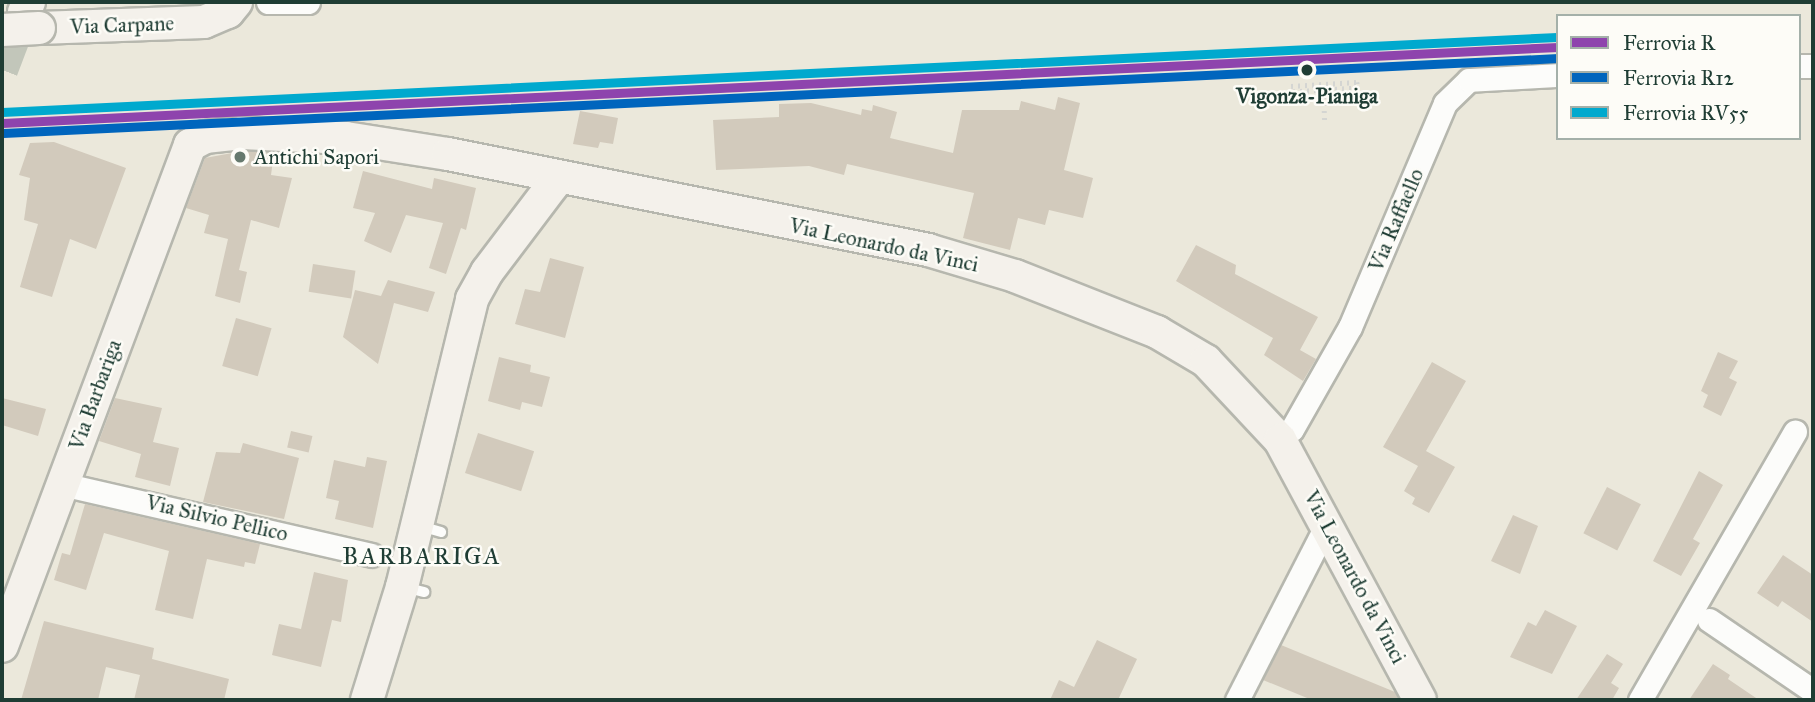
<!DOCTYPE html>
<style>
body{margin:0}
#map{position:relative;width:1815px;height:702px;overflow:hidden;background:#ebe8db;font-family:"IM FELL Great Primer",serif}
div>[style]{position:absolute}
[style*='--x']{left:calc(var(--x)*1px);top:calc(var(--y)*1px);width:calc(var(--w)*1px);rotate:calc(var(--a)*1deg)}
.building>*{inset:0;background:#d2cabc;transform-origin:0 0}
.secondary-tunnel>*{height:32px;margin-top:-16px;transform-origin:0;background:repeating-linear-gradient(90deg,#c2c6ba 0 32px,transparent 0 48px)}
.path>*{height:4.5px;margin-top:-2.25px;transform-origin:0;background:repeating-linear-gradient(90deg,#d4d5d2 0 2px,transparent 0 7px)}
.roads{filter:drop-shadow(2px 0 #b6b7ae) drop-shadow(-2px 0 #b6b7ae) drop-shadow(0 2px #b6b7ae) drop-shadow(0 -2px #b6b7ae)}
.lane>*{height:10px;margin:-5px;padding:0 5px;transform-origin:5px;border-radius:5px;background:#fcfcfa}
.street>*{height:23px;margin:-11.5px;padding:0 11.5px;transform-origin:11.5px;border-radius:11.5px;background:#fcfcfa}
.secondary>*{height:32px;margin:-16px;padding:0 16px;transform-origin:16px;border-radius:16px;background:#f4f1eb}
.bridges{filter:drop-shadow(2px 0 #b6b7ae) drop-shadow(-2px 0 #b6b7ae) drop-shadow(0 2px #b6b7ae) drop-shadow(0 -2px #b6b7ae)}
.secondary-bridge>*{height:32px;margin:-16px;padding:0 16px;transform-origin:16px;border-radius:16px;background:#f4f1eb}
.rail-1>*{height:9px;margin:-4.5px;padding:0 4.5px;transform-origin:4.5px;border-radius:4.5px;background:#8e44ad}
.rail-2>*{height:9px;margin:-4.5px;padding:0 4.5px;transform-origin:4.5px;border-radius:4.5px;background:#0065bd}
.rail-3>*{height:9px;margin:-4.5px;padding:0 4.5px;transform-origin:4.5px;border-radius:4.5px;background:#00a9ce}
.dots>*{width:19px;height:19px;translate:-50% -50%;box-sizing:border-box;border:4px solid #fdfcf7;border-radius:50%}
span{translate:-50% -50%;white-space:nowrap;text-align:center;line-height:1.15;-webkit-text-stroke:5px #fdfcf7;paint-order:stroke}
.street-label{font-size:21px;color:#1f3d34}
.stop-label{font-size:21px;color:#1f3d34;font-weight:700}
.poi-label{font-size:21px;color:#1f3d34}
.left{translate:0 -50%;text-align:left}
.quarter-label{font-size:24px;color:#1f3d34;letter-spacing:2px}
.frame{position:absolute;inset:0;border:4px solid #1f3d34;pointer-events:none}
.legend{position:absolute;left:1556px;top:14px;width:245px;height:126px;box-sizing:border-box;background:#fdfcf7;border:2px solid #a4b0a9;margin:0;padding:9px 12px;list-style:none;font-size:21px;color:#1f3d34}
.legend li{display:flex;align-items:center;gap:14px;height:35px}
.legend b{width:35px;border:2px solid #a4b0a9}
</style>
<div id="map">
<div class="building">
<div style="clip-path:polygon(1058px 97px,1080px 103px,1064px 170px,1093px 178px,1083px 218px,1049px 210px,1045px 225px,1018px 218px,1010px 250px,963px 238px,974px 193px,847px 164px,844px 175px,809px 166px,716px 170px,713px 120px,779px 117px,779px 104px,811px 103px,861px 115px,862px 109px,872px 111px,873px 105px,897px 112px,890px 138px,953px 153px,962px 110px,1019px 110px,1021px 101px,1055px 110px)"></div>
<div style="clip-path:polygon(580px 111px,618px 118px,613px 144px,600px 142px,598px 148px,573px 144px)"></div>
<div style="clip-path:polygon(54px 142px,126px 168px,96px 249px,70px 239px,52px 297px,20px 287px,38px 224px,24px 220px,30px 178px,19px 175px,30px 143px)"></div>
<div style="clip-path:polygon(243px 151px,274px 153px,271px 175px,292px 178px,279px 228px,251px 220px,239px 270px,247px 272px,240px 303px,215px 296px,228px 239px,204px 233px,209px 215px,186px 208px,205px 158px)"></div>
<div style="clip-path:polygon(363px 171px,432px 189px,434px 178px,476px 188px,466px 230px,461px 228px,446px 274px,429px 268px,443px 223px,406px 215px,391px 253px,364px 241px,375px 213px,353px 208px)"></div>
<div style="clip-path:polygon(1196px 245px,1236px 265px,1235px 274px,1318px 317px,1300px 350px,1316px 359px,1303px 381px,1264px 355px,1273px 338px,1176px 281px)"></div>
<div style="clip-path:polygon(550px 258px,584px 267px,565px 338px,515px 324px,525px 289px,540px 292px)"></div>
<div style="left:313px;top:264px;width:43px;height:28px;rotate:9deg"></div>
<div style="clip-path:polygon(388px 280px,435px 292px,428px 312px,394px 303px,378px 364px,343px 337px,355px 290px,381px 296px)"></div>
<div style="left:236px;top:318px;width:37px;height:50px;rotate:16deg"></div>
<div style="clip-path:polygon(1718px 352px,1738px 361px,1729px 378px,1737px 382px,1721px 416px,1703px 407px,1708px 395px,1701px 391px)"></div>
<div style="clip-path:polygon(499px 357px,531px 365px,530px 372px,550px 377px,542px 407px,522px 402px,520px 410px,488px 401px)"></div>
<div style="clip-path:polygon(1432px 362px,1466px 381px,1426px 451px,1455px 467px,1429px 513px,1412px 504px,1415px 498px,1404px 491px,1418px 466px,1383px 447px)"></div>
<div style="clip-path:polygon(2px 398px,46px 409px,38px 436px,2px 425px)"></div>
<div style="clip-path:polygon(115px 398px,162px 408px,153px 442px,179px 448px,170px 486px,135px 477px,141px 454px,99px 441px)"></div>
<div style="left:291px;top:431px;width:22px;height:17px;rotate:13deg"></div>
<div style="left:478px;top:433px;width:59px;height:42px;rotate:18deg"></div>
<div style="clip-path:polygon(243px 443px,299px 458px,284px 519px,203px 502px,216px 452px,240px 453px)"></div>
<div style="clip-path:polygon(367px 457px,387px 461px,373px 528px,335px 519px,339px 501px,326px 498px,334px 460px,365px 467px)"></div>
<div style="clip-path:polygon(1699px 471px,1723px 485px,1693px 539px,1700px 543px,1681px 576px,1653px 561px)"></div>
<div style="left:1607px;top:487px;width:38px;height:52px;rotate:27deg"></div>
<div style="clip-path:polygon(85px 504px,260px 544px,255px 564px,245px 562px,244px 567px,207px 559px,193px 619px,155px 610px,169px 551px,104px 533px,86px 590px,54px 580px,62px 553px,70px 555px)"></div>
<div style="clip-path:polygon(1513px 515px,1538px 526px,1520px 574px,1491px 561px)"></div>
<div style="clip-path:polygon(1783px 555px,1813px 575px,1813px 622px,1782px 601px,1778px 607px,1757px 593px)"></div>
<div style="clip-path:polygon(314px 572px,348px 580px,341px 622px,332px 620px,321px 667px,272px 655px,279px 624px,301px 629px)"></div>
<div style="clip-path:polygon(1545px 610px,1577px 626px,1552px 674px,1510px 657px,1528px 622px,1536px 626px)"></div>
<div style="clip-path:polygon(44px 621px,154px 648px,152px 659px,229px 679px,224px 700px,134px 700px,140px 675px,106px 667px,98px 700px,21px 700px)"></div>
<div style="clip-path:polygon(1097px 640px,1137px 659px,1118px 700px,1050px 700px,1059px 680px,1074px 687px)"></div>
<div style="clip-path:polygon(1281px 645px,1395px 692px,1399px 700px,1312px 700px,1263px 680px)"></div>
<div style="clip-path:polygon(1607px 654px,1623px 664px,1611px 683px,1619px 688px,1612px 700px,1576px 700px)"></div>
<div style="clip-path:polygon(1713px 664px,1730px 675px,1728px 679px,1759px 700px,1689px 700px)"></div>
</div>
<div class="secondary-tunnel">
<div style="--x:2;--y:70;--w:62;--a:-69.2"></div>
</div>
<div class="path">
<div style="--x:1291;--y:86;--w:66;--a:-3.5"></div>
<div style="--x:1357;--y:82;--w:6;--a:81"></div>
<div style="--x:1358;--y:88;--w:67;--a:176.6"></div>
<div style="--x:1291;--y:92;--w:7;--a:82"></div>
<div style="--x:1292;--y:99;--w:32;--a:-4"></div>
<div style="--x:1324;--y:97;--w:25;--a:88"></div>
</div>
<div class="roads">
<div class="lane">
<div style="--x:420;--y:526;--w:22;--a:16"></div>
<div style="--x:404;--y:587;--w:21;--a:14"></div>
</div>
<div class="street">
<div style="--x:268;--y:2;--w:40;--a:0"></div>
<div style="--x:1799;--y:66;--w:14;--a:0"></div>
<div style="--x:1280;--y:440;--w:16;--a:-43"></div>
<div style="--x:1292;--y:429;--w:117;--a:-60.4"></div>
<div style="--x:1350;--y:327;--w:243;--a:-67"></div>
<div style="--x:1445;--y:103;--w:33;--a:-44"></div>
<div style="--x:1469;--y:80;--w:89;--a:-3.2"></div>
<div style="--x:62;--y:484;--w:317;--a:12.9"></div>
<div style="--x:1709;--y:620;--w:126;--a:34.3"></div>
<div style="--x:1237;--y:700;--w:198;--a:-62.9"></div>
<div style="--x:1640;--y:700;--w:310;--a:-60"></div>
</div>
<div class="secondary">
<div style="--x:24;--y:12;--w:11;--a:-63"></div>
<div style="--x:39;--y:28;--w:165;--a:-2.1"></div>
<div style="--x:204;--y:22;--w:26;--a:-23"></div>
<div style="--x:228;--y:12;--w:13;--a:-51"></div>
<div style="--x:2;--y:646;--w:535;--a:-69.43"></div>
<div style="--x:190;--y:145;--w:17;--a:-28"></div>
<div style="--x:205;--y:137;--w:37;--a:-6"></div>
<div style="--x:242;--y:133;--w:104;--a:2.8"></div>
<div style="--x:346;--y:138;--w:103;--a:8.9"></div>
<div style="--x:448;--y:154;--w:490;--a:11.3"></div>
<div style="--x:928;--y:250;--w:91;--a:16.6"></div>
<div style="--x:1015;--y:276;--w:153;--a:21.5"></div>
<div style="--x:1157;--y:332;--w:57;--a:30.6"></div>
<div style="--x:1206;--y:361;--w:108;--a:46.9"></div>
<div style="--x:1280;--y:440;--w:295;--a:61.7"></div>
<div style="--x:367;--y:700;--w:118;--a:-72.8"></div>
<div style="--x:402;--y:587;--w:296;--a:-76.3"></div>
<div style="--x:472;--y:299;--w:31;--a:-61"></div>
<div style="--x:487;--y:272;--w:108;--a:-52.9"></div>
<div style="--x:552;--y:186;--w:10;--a:-79"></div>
</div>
</div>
<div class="bridges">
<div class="secondary-bridge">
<div style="--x:2;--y:30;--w:37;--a:-3"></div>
</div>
</div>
<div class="rail-1">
<div style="--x:2;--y:123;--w:1558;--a:-2.8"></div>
</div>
<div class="rail-2">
<div style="--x:3;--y:133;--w:1557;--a:-2.76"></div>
</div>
<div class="rail-3">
<div style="--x:2;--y:112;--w:1557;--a:-2.76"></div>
</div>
<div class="dots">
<div style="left:1307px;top:70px;background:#1f3d34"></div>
<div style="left:240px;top:157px;background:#66796e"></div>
</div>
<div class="street-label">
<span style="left:122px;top:25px;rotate:-2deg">Via Carpane</span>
<span style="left:1396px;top:220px;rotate:-67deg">Via Raffaello</span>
<span style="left:884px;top:245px;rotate:12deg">Via Leonardo da Vinci</span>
<span style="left:95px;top:395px;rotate:-70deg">Via Barbariga</span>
<span style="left:217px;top:518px;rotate:13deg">Via Silvio Pellico</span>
<span style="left:1355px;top:577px;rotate:62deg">Via Leonardo da Vinci</span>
</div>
<div class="stop-label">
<span style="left:1307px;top:96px">Vigonza-Pianiga</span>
</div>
<div class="poi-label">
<span class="left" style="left:254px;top:157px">Antichi Sapori</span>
</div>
<div class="quarter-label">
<span style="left:422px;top:557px">BARBARIGA</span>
</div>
<div class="frame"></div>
<ul class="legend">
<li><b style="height:9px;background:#8e44ad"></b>Ferrovia R</li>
<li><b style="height:9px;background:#0065bd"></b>Ferrovia R12</li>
<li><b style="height:9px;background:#00a9ce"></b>Ferrovia RV55</li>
</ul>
</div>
